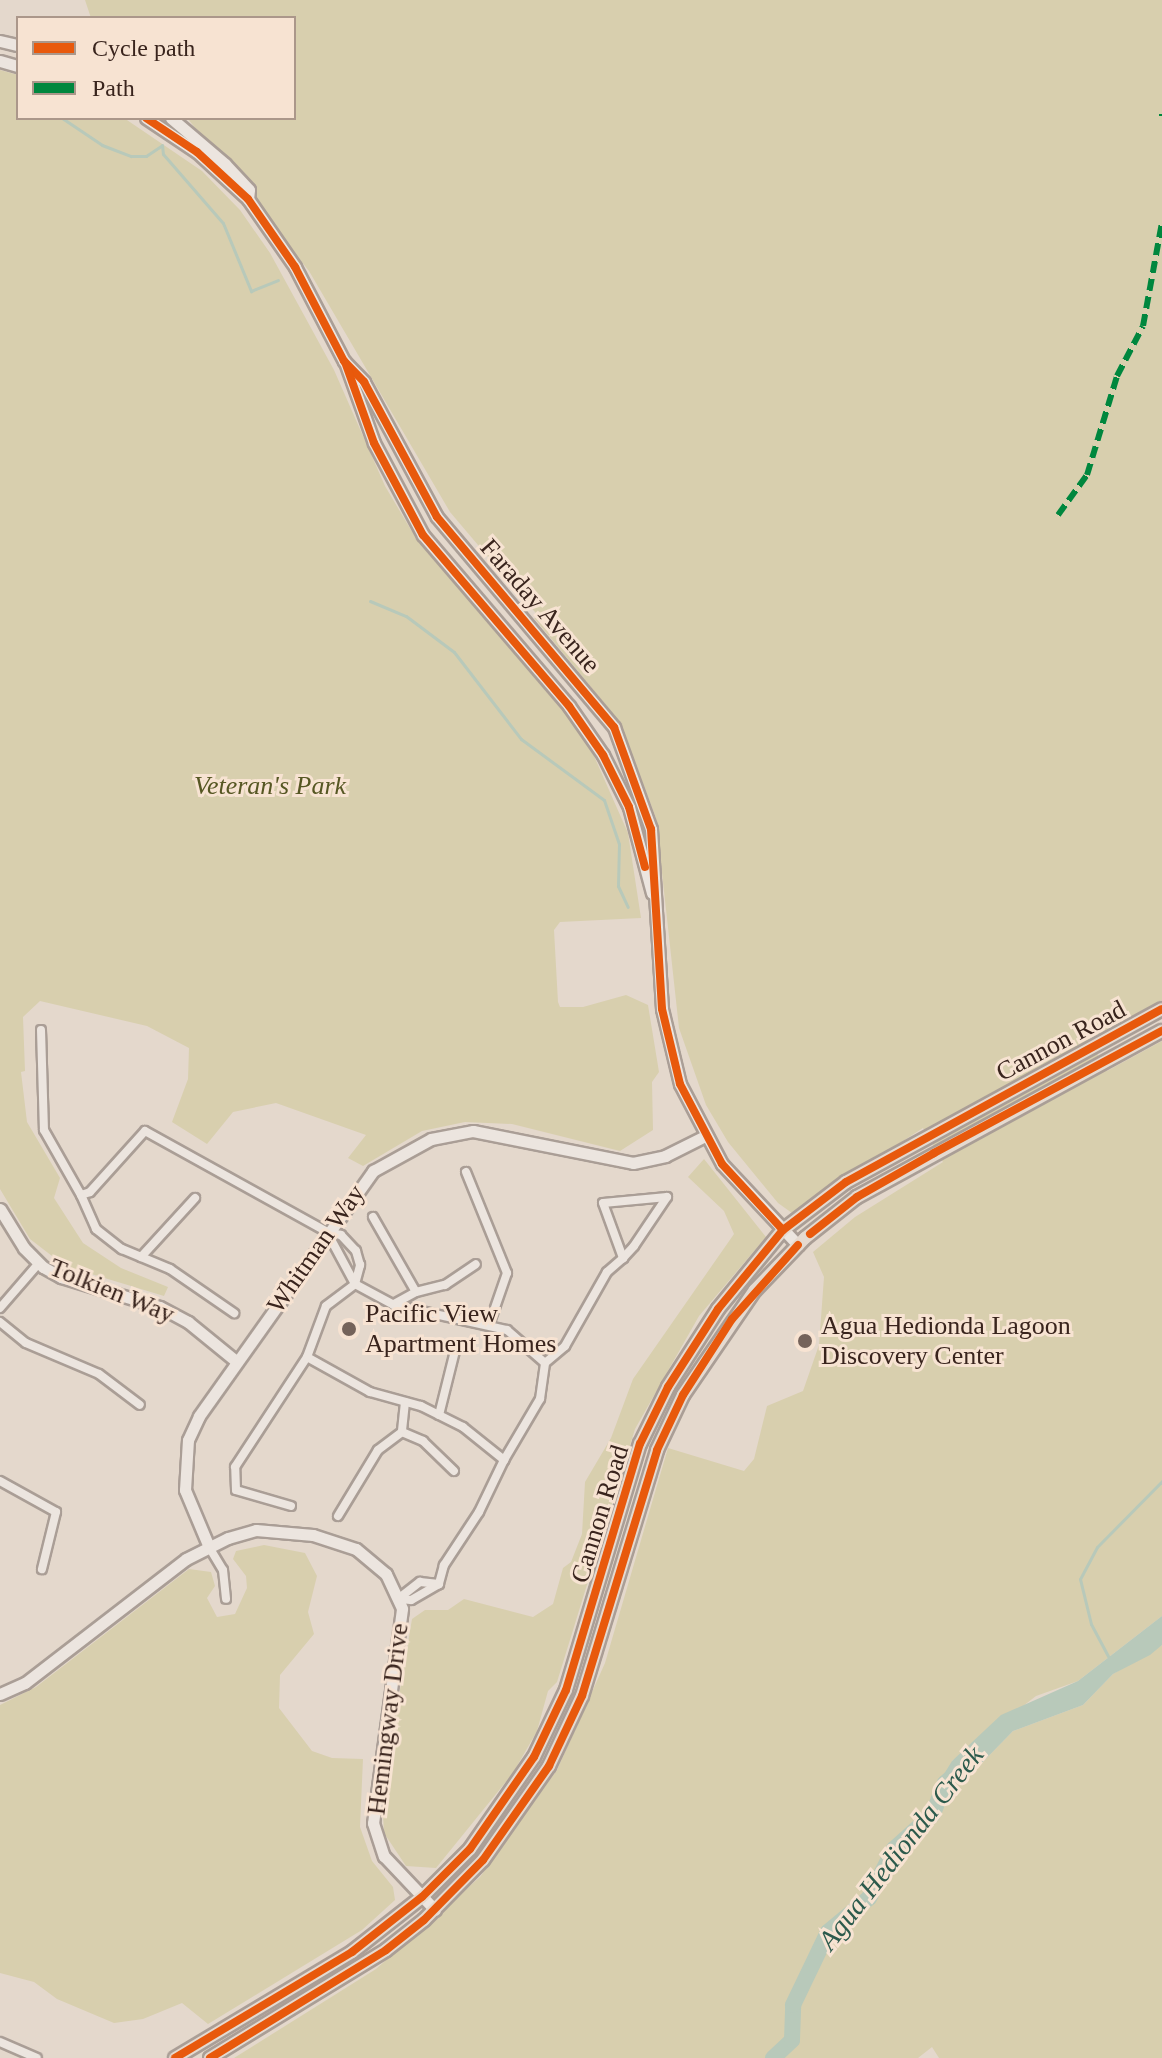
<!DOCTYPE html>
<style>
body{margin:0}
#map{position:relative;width:1162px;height:2058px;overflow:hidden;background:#e4d8cc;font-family:Georgia,serif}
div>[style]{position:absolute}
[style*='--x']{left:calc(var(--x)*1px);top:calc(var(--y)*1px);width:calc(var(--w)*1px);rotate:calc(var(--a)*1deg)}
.green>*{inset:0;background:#d8cfae}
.water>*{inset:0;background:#b8c9ba}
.stream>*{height:3px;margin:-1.5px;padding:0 1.5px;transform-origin:1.5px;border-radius:1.5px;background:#b8c9ba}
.river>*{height:16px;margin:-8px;padding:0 8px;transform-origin:8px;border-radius:8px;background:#b8c9ba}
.roads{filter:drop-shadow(2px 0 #aa9e96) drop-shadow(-2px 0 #aa9e96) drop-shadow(0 2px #aa9e96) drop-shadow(0 -2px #aa9e96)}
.street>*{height:8px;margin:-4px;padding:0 4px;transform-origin:4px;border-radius:4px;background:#ece5df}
.secondary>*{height:11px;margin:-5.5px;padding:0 5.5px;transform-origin:5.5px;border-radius:5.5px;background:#ece5df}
.primary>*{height:12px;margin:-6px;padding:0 6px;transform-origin:6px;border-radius:6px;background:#e5dad0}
.quiet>*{height:6px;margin-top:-3px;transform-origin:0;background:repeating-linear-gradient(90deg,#00873e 0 12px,transparent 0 18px)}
.cycleway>*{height:8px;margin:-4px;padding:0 4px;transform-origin:4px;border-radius:4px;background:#e8590c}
.dots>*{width:22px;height:22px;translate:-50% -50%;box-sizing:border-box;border:4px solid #f7e3d2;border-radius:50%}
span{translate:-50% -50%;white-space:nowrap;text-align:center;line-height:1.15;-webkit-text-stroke:6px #f7e3d2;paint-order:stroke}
.street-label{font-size:26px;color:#39241d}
.park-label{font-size:26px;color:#565723;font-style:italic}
.poi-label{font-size:26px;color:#39241d}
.left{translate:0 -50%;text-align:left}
.water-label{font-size:28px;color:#2c5a4c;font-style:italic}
.legend{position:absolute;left:16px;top:16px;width:280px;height:104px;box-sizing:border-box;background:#f7e3d2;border:2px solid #ab978a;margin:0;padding:10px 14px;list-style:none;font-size:24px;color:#39241d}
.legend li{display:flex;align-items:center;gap:16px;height:40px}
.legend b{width:40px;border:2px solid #ab978a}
</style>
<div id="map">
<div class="green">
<div style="clip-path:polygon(85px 0,1162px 0,1162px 1000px,1089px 1039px,1107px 1071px,1162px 1041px,1162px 1616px,1078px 1681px,1036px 1696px,952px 1761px,977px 1768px,1013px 1731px,1083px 1705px,1113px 1674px,1162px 1645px,1162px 2058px,939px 2058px,932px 2047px,918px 2058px,234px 2058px,376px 1969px,480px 1877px,557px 1770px,605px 1663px,668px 1448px,744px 1471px,754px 1459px,767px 1406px,803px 1391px,819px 1345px,824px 1277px,813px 1252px,855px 1217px,943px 1162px,923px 1128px,792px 1213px,778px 1203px,728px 1142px,706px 1105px,679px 1028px,656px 818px,627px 741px,610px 710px,534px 618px,540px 618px,450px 512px,309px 271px,188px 119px,294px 118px,294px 18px,91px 18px)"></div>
<div style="clip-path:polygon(0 70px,18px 75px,18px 118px,124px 118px,202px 171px,240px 210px,270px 253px,334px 370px,385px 486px,411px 530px,563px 710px,594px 756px,628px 833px,641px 918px,560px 922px,554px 930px,558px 1002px,560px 1007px,583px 1007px,626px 995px,648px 1005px,659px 1072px,652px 1082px,653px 1130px,620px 1151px,512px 1124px,465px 1122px,422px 1131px,363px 1166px,348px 1158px,366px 1135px,276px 1103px,233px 1112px,207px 1144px,172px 1122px,188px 1079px,189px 1048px,147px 1026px,40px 1001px,23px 1017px,25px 1071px,21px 1072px,27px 1122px,60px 1178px,54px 1198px,83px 1243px,121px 1268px,168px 1287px,164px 1296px,65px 1266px,30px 1239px,0 1189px)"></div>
<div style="clip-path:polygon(704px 1159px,766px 1237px,699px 1316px,635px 1429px,557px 1682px,548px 1691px,537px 1731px,513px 1773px,436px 1868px,406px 1866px,384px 1833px,382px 1796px,412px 1619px,425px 1610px,448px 1610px,464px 1599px,533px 1617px,553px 1604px,563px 1568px,571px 1562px,582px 1534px,585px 1482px,611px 1438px,633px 1379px,734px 1234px,724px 1211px,688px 1177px)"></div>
<div style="clip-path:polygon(264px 1545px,305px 1553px,317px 1576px,308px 1612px,314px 1634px,280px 1675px,279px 1708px,312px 1751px,332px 1758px,363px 1759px,360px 1827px,372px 1861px,393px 1887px,395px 1900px,362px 1930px,208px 2024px,182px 2003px,143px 2019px,114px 2023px,57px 1999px,34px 1982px,0 1973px,0 1705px,36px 1687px,189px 1569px,211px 1572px,215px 1586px,207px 1598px,217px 1617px,235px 1614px,247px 1588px,246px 1576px,233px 1559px,236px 1551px)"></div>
</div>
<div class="water">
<div style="clip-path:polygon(1162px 1616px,1162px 1645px,1150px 1655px,1113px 1674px,1083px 1705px,1013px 1731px,977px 1768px,933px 1792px,952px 1761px,1001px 1715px,1078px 1681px)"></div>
</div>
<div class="stream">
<div style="--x:62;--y:118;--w:48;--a:34"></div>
<div style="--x:102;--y:145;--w:31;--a:21"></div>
<div style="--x:131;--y:156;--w:15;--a:0"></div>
<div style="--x:146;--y:156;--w:18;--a:-34"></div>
<div style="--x:162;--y:145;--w:9;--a:84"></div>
<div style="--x:163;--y:154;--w:91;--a:49"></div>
<div style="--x:223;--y:223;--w:74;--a:67.6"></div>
<div style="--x:251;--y:291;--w:29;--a:-22"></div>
<div style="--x:370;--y:601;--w:39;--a:23"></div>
<div style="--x:406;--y:616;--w:60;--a:36.9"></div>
<div style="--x:454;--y:652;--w:110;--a:52.4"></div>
<div style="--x:521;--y:739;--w:103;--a:36.3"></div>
<div style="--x:604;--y:800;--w:46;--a:71.2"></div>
<div style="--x:619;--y:844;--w:42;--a:91.4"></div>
<div style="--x:618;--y:886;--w:23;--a:65"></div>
<div style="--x:1108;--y:1656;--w:36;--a:-118"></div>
<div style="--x:1091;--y:1624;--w:46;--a:-103.7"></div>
<div style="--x:1080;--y:1579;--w:36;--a:-62"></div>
<div style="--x:1097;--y:1547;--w:93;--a:-45.4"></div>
</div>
<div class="river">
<div style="--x:773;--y:2058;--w:26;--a:-43"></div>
<div style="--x:792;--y:2040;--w:35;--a:-88"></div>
<div style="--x:793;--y:2005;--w:81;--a:-64.4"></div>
<div style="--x:828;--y:1932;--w:53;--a:-39.7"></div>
<div style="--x:869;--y:1898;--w:55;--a:-63"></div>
<div style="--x:894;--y:1849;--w:52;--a:-41.9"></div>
<div style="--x:933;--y:1814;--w:33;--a:-69"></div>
<div style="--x:945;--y:1783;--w:18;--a:-41"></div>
</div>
<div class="roads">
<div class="street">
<div style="--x:41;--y:1030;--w:100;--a:88.3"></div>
<div style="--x:44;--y:1130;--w:75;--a:60.4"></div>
<div style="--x:81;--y:1195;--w:9;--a:-18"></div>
<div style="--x:90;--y:1192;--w:82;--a:-48"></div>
<div style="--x:145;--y:1131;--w:208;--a:29"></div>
<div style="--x:466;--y:1172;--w:109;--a:67.9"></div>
<div style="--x:507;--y:1273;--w:55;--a:109.1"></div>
<div style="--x:81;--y:1195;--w:37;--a:66"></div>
<div style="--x:96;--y:1229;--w:33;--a:38"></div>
<div style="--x:122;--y:1249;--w:52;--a:22.6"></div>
<div style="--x:170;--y:1269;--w:78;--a:34.5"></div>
<div style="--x:373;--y:1217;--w:86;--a:60.2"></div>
<div style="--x:141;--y:1257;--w:80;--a:-47.5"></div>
<div style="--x:355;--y:1284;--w:20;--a:-75"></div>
<div style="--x:360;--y:1265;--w:15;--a:-106"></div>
<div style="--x:356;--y:1251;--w:22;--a:-133"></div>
<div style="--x:341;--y:1235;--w:14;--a:-168"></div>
<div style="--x:327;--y:1232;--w:59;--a:61.7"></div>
<div style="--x:355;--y:1284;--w:44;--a:28.3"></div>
<div style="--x:394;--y:1305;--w:116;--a:12.5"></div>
<div style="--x:507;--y:1330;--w:50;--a:41"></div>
<div style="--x:394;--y:1304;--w:25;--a:-29"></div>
<div style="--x:416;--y:1292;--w:30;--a:-14"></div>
<div style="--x:445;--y:1285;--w:37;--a:-34"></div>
<div style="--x:0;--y:1308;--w:60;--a:-49.1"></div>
<div style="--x:0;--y:1322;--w:33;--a:39"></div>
<div style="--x:26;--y:1343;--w:79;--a:23"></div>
<div style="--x:99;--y:1374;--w:51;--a:37.1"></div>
<div style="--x:307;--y:1357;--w:72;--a:29.1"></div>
<div style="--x:370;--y:1392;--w:53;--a:15.4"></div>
<div style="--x:421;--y:1406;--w:47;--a:26.6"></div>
<div style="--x:463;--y:1427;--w:53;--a:38.8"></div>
<div style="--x:504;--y:1460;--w:58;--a:115.7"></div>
<div style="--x:479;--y:1512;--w:64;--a:123.4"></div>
<div style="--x:444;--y:1565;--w:20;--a:105"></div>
<div style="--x:439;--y:1584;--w:32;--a:150"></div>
<div style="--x:411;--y:1600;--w:13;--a:-176"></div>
<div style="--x:398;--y:1599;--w:28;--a:-38"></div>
<div style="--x:420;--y:1582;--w:19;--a:6"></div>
<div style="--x:405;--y:1402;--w:30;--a:96"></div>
<div style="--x:402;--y:1432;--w:23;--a:23"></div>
<div style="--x:423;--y:1441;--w:43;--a:44.1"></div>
<div style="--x:439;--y:1415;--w:66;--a:-76"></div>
<div style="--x:504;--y:1460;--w:71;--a:-59.5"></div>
<div style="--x:540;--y:1399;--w:36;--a:-82"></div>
<div style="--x:545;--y:1363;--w:26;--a:-40"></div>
<div style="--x:565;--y:1346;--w:85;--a:-60.4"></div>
<div style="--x:607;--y:1272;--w:21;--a:-41"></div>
<div style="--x:623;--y:1258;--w:16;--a:-47"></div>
<div style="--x:634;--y:1246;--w:59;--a:-56"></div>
<div style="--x:667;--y:1197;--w:64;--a:174.6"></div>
<div style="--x:603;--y:1203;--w:59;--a:70"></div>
<div style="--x:0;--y:1481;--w:64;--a:29"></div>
<div style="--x:56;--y:1512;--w:59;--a:103.8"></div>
<div style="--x:291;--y:1506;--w:57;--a:-163.8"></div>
<div style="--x:236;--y:1490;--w:23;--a:-92"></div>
<div style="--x:235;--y:1467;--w:131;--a:-56.8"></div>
<div style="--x:307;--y:1357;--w:54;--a:-69.6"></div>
<div style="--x:326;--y:1306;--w:36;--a:-37"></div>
<div style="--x:338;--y:1516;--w:77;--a:-58.8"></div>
<div style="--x:378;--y:1450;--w:30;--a:-37"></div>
<div style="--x:209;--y:1547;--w:27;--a:59"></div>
<div style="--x:223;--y:1570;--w:29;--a:84"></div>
<div style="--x:0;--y:2042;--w:40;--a:23.4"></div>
</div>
<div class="secondary">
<div style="--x:0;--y:41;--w:18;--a:13"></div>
<div style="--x:0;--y:61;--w:19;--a:16"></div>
<div style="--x:146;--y:118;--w:61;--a:33.7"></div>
<div style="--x:197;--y:152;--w:69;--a:42.7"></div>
<div style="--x:248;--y:199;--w:83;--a:55.3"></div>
<div style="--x:295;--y:267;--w:106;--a:62.5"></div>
<div style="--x:344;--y:361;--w:29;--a:46"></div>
<div style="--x:364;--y:382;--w:153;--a:61.6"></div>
<div style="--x:437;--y:517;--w:275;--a:49.9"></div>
<div style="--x:614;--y:727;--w:109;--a:70.1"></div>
<div style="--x:651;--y:829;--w:180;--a:86.5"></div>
<div style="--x:662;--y:1009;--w:77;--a:76.5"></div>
<div style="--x:680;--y:1084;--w:90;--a:62.3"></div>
<div style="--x:722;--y:1164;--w:111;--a:46.8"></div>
<div style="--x:171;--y:118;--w:71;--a:40.4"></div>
<div style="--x:225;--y:164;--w:35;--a:47"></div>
<div style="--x:249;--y:190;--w:9;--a:96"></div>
<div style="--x:345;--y:362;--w:86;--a:70.3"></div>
<div style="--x:374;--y:443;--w:104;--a:62"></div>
<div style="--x:423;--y:535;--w:225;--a:49.5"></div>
<div style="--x:569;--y:706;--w:60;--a:55.2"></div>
<div style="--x:603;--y:755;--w:58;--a:63.4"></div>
<div style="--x:629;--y:807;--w:89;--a:75"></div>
<div style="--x:0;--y:1209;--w:46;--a:58.4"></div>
<div style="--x:24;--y:1248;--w:27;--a:45"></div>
<div style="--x:43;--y:1267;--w:21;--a:29"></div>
<div style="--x:61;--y:1277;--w:103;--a:16.9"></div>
<div style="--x:160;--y:1307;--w:32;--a:28"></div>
<div style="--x:188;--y:1322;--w:63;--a:39.2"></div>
<div style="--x:209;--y:1547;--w:62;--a:-112.8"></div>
<div style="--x:185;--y:1490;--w:50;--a:-86.6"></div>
<div style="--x:188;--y:1440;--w:26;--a:-65"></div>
<div style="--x:199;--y:1416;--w:301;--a:-54.6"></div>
<div style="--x:373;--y:1171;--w:66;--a:-28.9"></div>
<div style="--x:431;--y:1139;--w:43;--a:-10.8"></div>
<div style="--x:473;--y:1131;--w:163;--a:11.3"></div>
<div style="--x:633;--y:1163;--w:33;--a:-12"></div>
<div style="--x:665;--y:1156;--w:45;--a:-26.6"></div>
<div style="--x:0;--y:1694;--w:27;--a:-24"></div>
<div style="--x:25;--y:1683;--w:203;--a:-37.6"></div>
<div style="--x:186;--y:1559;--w:47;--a:-26.6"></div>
<div style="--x:228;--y:1538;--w:29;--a:-16"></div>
<div style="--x:256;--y:1530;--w:57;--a:5"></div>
<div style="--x:313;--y:1535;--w:45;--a:18"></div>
<div style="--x:356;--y:1549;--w:39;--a:40"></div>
<div style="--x:386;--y:1574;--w:38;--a:65"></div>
<div style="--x:402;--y:1609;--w:216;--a:97.7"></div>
<div style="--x:373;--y:1823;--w:35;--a:72"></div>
<div style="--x:384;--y:1856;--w:74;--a:46.6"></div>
</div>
<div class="primary">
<div style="--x:175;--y:2058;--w:206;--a:-30.9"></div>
<div style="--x:352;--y:1952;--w:89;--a:-38.2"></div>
<div style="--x:422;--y:1897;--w:68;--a:-45"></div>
<div style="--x:470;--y:1849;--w:112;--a:-55.2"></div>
<div style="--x:534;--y:1757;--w:74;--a:-64.5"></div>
<div style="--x:566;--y:1690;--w:257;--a:-73.3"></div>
<div style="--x:640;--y:1444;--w:64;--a:-63.8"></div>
<div style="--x:668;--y:1387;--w:93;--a:-57.3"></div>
<div style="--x:718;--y:1309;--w:102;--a:-50.6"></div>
<div style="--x:783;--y:1230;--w:79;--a:-37.3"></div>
<div style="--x:846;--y:1182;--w:360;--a:-28.7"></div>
<div style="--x:210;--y:2058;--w:206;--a:-31.5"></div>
<div style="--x:386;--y:1950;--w:48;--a:-38.3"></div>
<div style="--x:424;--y:1920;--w:84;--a:-45.5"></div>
<div style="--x:483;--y:1860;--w:115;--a:-54.9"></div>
<div style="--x:549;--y:1766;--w:77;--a:-64.8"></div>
<div style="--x:582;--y:1696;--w:257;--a:-73"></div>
<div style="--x:657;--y:1450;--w:61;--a:-64.7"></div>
<div style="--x:683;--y:1395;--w:127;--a:-55.6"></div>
<div style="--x:755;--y:1290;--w:72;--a:-46.1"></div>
<div style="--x:805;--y:1238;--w:66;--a:-38.3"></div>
<div style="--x:857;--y:1197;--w:347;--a:-28.6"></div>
</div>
</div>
<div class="quiet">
<div style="--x:1162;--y:114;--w:2;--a:90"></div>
<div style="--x:1058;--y:515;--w:49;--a:-54.1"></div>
<div style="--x:1087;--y:475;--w:103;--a:-73.1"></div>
<div style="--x:1117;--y:376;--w:56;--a:-62.5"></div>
<div style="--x:1143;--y:326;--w:106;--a:-79.6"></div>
</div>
<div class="cycleway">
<div style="--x:146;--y:118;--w:61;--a:33.7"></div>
<div style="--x:197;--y:152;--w:69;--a:42.7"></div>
<div style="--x:248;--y:199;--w:83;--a:55.3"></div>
<div style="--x:295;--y:267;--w:106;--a:62.5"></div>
<div style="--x:344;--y:361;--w:29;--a:46"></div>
<div style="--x:364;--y:382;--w:153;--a:61.6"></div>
<div style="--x:437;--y:517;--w:275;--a:49.9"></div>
<div style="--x:614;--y:727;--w:109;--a:70.1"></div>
<div style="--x:651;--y:829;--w:180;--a:86.5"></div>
<div style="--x:662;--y:1009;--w:77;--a:76.5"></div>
<div style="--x:680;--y:1084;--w:90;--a:62.3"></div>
<div style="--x:722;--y:1164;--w:90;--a:47.3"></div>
<div style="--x:345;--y:362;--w:86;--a:70.3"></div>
<div style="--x:374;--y:443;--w:104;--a:62"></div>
<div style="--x:423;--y:535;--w:225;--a:49.5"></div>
<div style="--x:569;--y:706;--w:60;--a:55.2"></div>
<div style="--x:603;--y:755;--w:58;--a:63.4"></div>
<div style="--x:629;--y:807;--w:62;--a:75.1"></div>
<div style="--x:810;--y:1234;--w:60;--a:-38.2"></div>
<div style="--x:857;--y:1197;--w:89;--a:-29.7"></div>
<div style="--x:934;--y:1153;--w:259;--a:-28.2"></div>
<div style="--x:175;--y:2058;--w:206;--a:-30.9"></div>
<div style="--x:352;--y:1952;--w:89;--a:-38.2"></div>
<div style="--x:422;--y:1897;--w:68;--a:-45"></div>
<div style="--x:470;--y:1849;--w:112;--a:-55.2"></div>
<div style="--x:534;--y:1757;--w:74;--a:-64.5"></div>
<div style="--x:566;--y:1690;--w:257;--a:-73.3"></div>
<div style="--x:640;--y:1444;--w:64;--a:-63.8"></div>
<div style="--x:668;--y:1387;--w:93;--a:-57.3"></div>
<div style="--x:718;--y:1309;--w:102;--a:-50.6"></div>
<div style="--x:783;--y:1230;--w:79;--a:-37.3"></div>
<div style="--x:846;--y:1182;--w:360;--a:-28.7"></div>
<div style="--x:210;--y:2058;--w:206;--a:-31.5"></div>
<div style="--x:386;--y:1950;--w:48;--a:-38.3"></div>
<div style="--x:424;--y:1920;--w:84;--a:-45.5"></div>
<div style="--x:483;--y:1860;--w:115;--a:-54.9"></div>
<div style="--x:549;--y:1766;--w:77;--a:-64.8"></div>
<div style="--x:582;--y:1696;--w:257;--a:-73"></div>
<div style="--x:657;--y:1450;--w:61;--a:-64.7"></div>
<div style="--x:683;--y:1395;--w:90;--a:-57.2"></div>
<div style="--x:732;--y:1319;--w:99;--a:-48.3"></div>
</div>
<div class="dots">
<div style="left:349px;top:1329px;background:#75635a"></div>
<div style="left:805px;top:1341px;background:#75635a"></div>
</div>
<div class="street-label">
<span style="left:540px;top:606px;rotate:49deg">Faraday Avenue</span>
<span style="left:1061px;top:1041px;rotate:-28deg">Cannon Road</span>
<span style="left:316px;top:1249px;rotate:-55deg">Whitman Way</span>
<span style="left:112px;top:1291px;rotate:22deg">Tolkien Way</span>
<span style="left:600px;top:1514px;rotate:-73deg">Cannon Road</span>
<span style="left:388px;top:1719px;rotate:-83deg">Hemingway Drive</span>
</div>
<div class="park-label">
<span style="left:270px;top:786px">Veteran's Park</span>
</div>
<div class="poi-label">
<span class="left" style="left:365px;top:1329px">Pacific View<br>Apartment Homes</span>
<span class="left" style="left:821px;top:1341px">Agua Hedionda Lagoon<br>Discovery Center</span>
</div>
<div class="water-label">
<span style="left:901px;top:1848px;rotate:-52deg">Agua Hedionda Creek</span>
</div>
<ul class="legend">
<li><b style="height:10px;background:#e8590c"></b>Cycle path</li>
<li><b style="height:10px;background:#00873e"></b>Path</li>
</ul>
</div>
